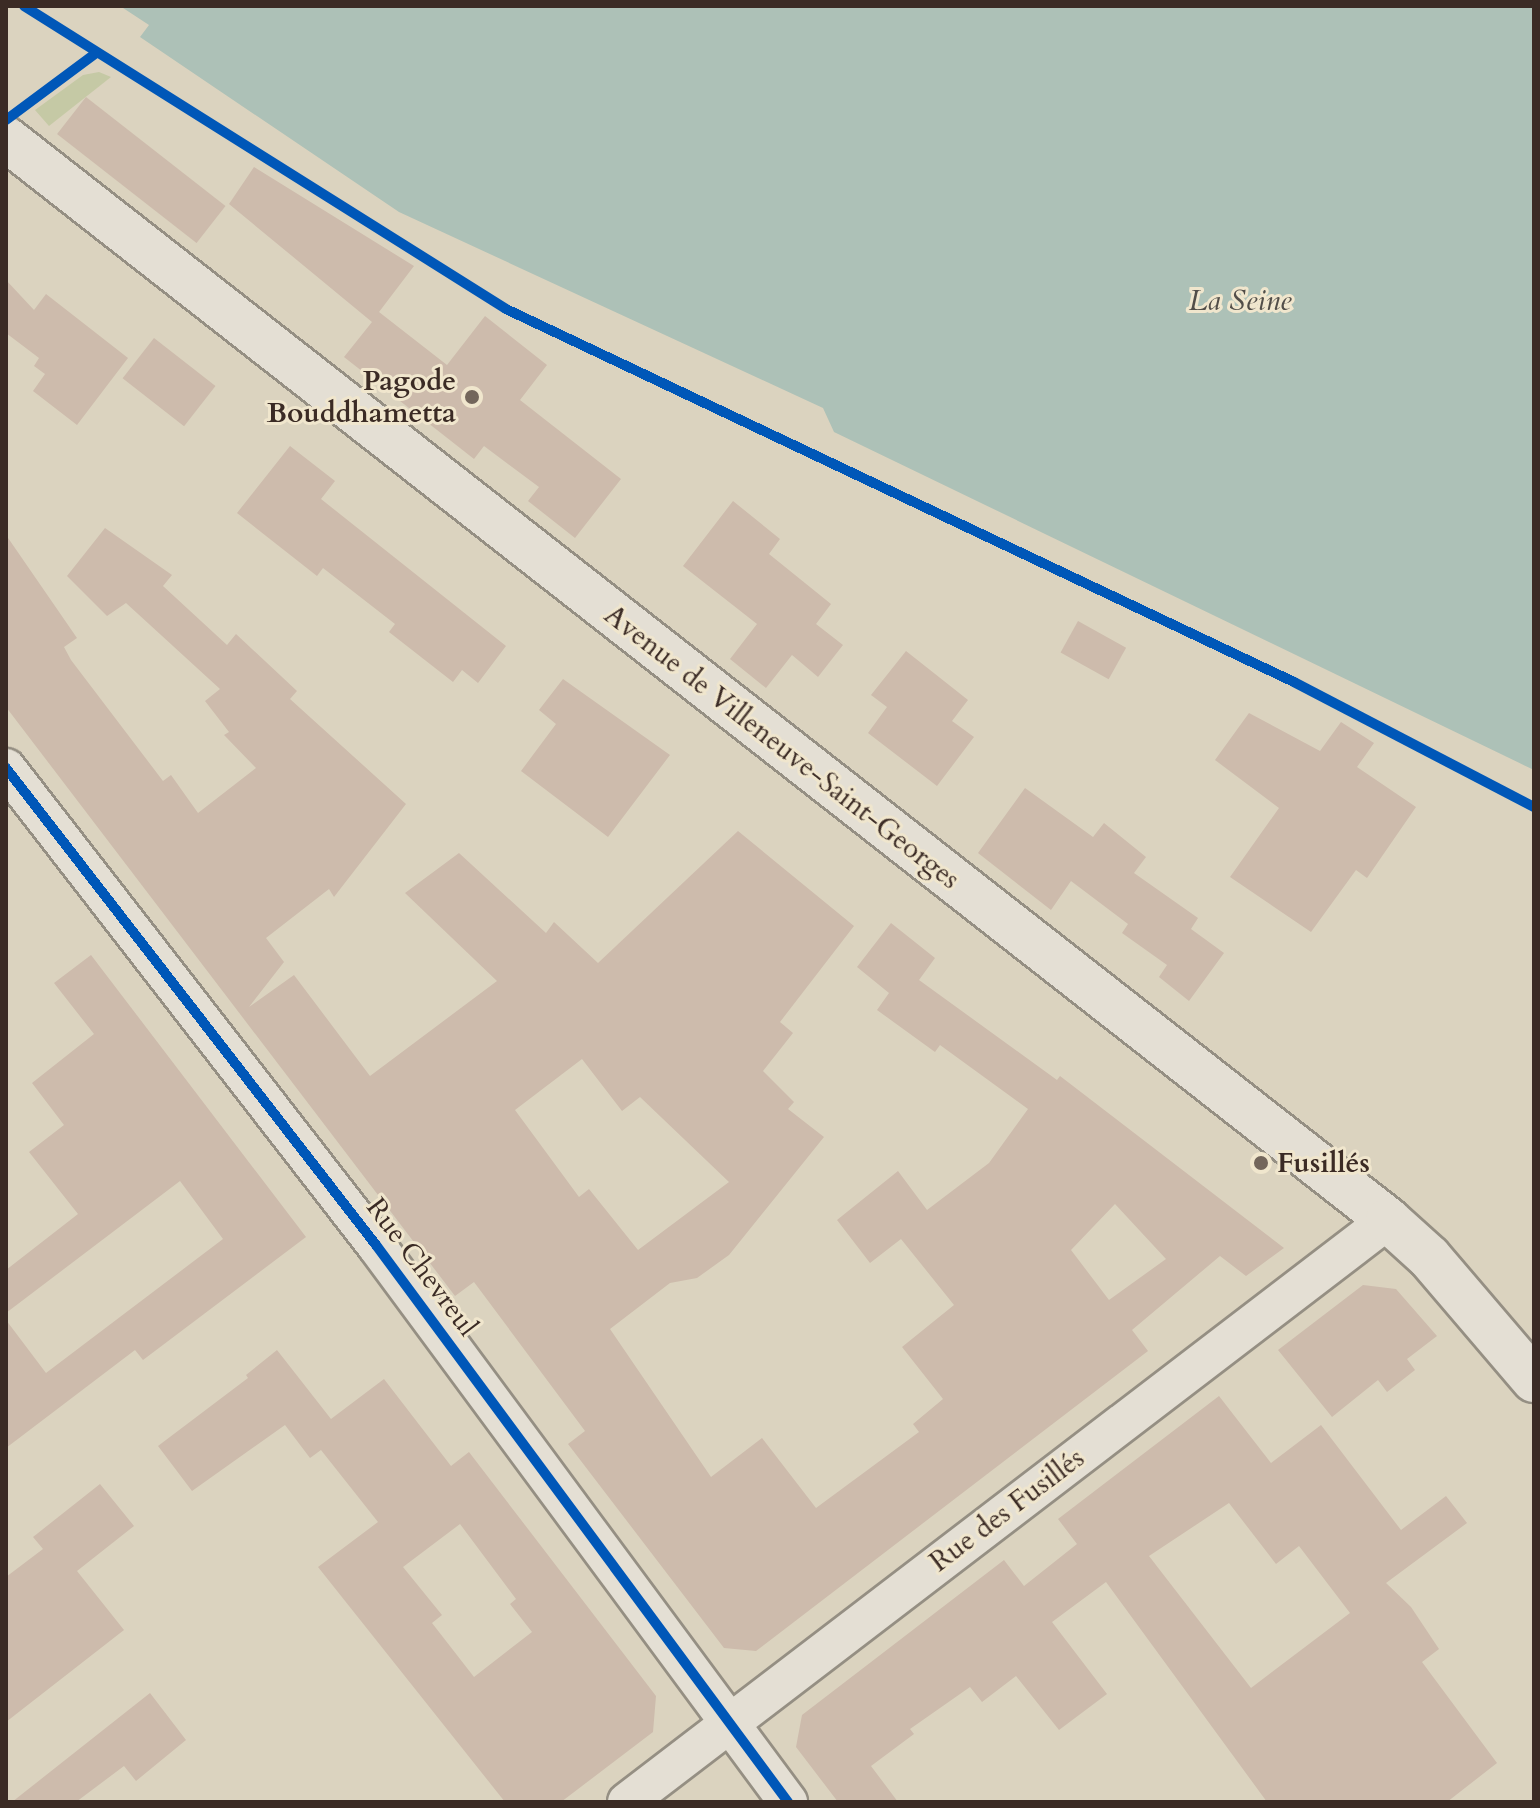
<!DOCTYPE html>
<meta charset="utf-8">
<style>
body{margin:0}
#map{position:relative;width:1540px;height:1808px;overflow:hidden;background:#dbd3bf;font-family:Cardo,serif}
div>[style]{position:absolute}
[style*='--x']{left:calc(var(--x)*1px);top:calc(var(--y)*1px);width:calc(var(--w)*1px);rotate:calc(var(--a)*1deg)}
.green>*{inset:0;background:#c5c9a5}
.water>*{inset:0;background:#adc1b7}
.building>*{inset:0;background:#cdbbac;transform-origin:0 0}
.roads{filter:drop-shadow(2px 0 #958f83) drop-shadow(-2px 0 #958f83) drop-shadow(0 2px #958f83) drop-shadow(0 -2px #958f83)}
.street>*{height:38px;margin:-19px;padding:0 19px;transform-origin:19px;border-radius:19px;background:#e4dfd4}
.secondary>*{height:44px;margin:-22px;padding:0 22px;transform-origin:22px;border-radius:22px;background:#e4dfd4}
.cycleway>*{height:10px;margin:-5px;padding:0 5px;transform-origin:5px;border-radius:5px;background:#0057b8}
.dots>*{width:22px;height:22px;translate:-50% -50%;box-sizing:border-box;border:4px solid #f0e6cd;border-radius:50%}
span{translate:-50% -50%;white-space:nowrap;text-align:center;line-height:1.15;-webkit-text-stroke:6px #f0e6cd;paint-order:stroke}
.poi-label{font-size:28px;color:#3b2b25;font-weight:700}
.right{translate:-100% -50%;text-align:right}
.left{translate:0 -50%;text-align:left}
.street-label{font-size:28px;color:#3b2b25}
.water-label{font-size:30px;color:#524e49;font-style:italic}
.frame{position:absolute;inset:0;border:8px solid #3b2b25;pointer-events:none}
</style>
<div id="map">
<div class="green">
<div style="clip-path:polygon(99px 72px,111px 77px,49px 126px,35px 110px,83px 75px)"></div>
</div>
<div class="water">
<div style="clip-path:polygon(120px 6px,1534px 6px,1534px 770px,834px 432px,823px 408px,399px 212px,140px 37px,149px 25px)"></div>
</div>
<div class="building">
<div style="left:86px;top:97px;width:177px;height:47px;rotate:38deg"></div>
<div style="clip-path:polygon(254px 167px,414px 266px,379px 312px,447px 365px,485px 316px,547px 365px,520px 400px,621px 479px,575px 538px,528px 501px,539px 487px,484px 446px,474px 459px,344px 357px,372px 322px,229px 204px)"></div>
<div style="clip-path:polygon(6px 280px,34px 310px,46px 294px,128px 358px,77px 425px,33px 391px,45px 374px,34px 366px,39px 358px,6px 333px)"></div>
<div style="left:154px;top:338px;width:78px;height:51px;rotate:38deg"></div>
<div style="clip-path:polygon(290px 446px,335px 481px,321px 499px,506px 646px,478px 683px,462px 670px,453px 682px,389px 632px,395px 624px,323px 568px,317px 576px,237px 513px)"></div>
<div style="clip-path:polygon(733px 501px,780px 539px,769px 554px,831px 604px,816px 624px,843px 645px,818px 677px,792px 655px,766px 688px,730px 659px,757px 624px,683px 566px)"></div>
<div style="clip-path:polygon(evenodd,105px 528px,172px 575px,163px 586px,227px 645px,236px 634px,297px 691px,290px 699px,406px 804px,334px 897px,329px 889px,266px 938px,284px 962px,249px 1007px,294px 975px,370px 1076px,497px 981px,405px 893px,459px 853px,546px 933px,554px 922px,598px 963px,738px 831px,854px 926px,780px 1022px,793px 1033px,763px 1071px,794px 1102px,788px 1109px,824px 1137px,729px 1255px,697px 1278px,670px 1283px,610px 1329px,711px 1477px,762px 1438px,816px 1508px,919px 1432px,913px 1424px,943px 1399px,902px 1347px,954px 1305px,901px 1239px,870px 1263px,837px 1220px,898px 1171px,927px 1210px,989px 1163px,1028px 1109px,940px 1045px,935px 1052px,877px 1010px,889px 993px,857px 967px,891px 923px,935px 958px,919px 980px,1057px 1080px,1060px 1076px,1284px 1248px,1246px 1276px,1220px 1256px,1132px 1330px,1148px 1351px,756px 1651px,724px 1648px,568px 1444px,585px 1431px,474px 1282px,455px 1296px,6px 707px,6px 535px,77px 638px,64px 647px,71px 660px,163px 781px,171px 775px,198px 813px,256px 768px,224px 735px,229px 732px,205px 701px,220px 689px,126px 603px,107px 616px,67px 576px,105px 528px,582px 1059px,622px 1111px,640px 1097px,729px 1182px,638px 1250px,589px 1189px,579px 1197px,515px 1110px,582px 1059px,105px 528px,1115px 1204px,1166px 1259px,1109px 1300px,1071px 1250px,1115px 1204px)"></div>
<div style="left:1078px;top:621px;width:55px;height:36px;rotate:29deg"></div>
<div style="clip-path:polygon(906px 651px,968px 700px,952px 721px,974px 737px,937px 786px,868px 733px,887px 707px,871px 695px)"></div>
<div style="clip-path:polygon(563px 679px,670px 755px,608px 837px,521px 771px,556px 724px,539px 710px)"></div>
<div style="clip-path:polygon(1249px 713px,1320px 751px,1341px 722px,1374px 743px,1357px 767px,1416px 807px,1367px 878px,1356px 870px,1311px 932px,1230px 877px,1279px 808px,1215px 760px)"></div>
<div style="clip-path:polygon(1025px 788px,1093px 837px,1104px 823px,1146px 857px,1134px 873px,1198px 918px,1191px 929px,1224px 953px,1189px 1001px,1159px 977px,1167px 965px,1122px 933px,1128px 924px,1071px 881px,1051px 910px,978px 853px)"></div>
<div style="clip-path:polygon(91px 955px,306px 1237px,143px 1360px,135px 1350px,6px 1448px,6px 1320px,46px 1373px,223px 1239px,180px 1181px,6px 1313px,6px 1270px,78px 1214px,29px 1152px,64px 1125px,32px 1083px,94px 1034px,54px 983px)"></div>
<div style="clip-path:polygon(1363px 1285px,1396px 1289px,1437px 1336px,1407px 1359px,1415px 1370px,1387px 1392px,1378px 1380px,1332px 1417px,1278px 1350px)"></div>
<div style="clip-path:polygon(evenodd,277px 1350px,331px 1419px,384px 1379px,451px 1466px,469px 1452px,656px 1696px,653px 1732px,561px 1802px,505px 1802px,318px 1567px,378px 1522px,321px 1450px,310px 1458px,285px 1425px,192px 1491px,158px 1446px,248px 1378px,246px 1375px,277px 1350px,460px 1524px,516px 1599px,510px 1604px,532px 1632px,474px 1677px,432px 1623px,442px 1615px,403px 1567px,460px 1524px)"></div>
<div style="clip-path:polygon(evenodd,1219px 1396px,1271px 1463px,1321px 1425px,1401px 1530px,1446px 1496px,1467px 1523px,1386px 1583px,1411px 1607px,1439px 1649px,1422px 1662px,1497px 1763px,1447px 1802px,1267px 1802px,1106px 1582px,1052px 1622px,1107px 1694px,1059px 1730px,1016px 1676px,982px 1702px,970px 1687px,910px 1729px,914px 1734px,871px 1766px,898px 1802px,838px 1802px,796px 1747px,802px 1715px,1004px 1560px,1024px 1586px,1077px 1544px,1058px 1519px,1219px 1396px,1229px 1503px,1276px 1564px,1299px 1546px,1350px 1613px,1251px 1688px,1149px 1556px,1229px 1503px)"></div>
<div style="clip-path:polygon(100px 1484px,134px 1526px,77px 1571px,124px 1630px,6px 1722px,6px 1577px,43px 1549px,33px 1537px)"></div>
<div style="clip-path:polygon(150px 1693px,186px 1740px,136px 1781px,124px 1766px,76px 1802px,12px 1802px)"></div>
</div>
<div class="roads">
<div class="street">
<div style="--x:6;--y:768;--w:604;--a:52.2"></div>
<div style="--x:376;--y:1245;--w:693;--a:53.51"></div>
<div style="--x:627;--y:1802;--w:958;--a:-37.41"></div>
</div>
<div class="secondary">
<div style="--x:6;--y:139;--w:1755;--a:38.03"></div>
<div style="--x:1388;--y:1220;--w:55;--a:42.1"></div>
<div style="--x:1429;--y:1257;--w:162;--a:49.5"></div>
</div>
</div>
<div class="cycleway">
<div style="--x:24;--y:6;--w:569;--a:32.15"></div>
<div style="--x:506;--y:309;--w:872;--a:25.33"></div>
<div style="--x:1294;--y:682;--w:271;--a:27.5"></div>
<div style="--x:6;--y:120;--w:111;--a:-36.6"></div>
<div style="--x:6;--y:768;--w:604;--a:52.2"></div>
<div style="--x:376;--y:1245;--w:693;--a:53.51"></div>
</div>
<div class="dots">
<div style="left:472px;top:397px;background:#73665b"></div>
<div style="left:1261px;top:1163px;background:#73665b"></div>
</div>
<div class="poi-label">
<span class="right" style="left:456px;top:397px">Pagode<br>Bouddhametta</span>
<span class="left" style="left:1277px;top:1163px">Fusillés</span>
</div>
<div class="street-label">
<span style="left:782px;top:747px;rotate:38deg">Avenue de Villeneuve-Saint-Georges</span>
<span style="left:422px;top:1267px;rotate:53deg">Rue Chevreul</span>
<span style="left:1007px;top:1510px;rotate:-37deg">Rue des Fusillés</span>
</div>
<div class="water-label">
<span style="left:1240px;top:301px">La Seine</span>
</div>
<div class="frame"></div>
</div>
